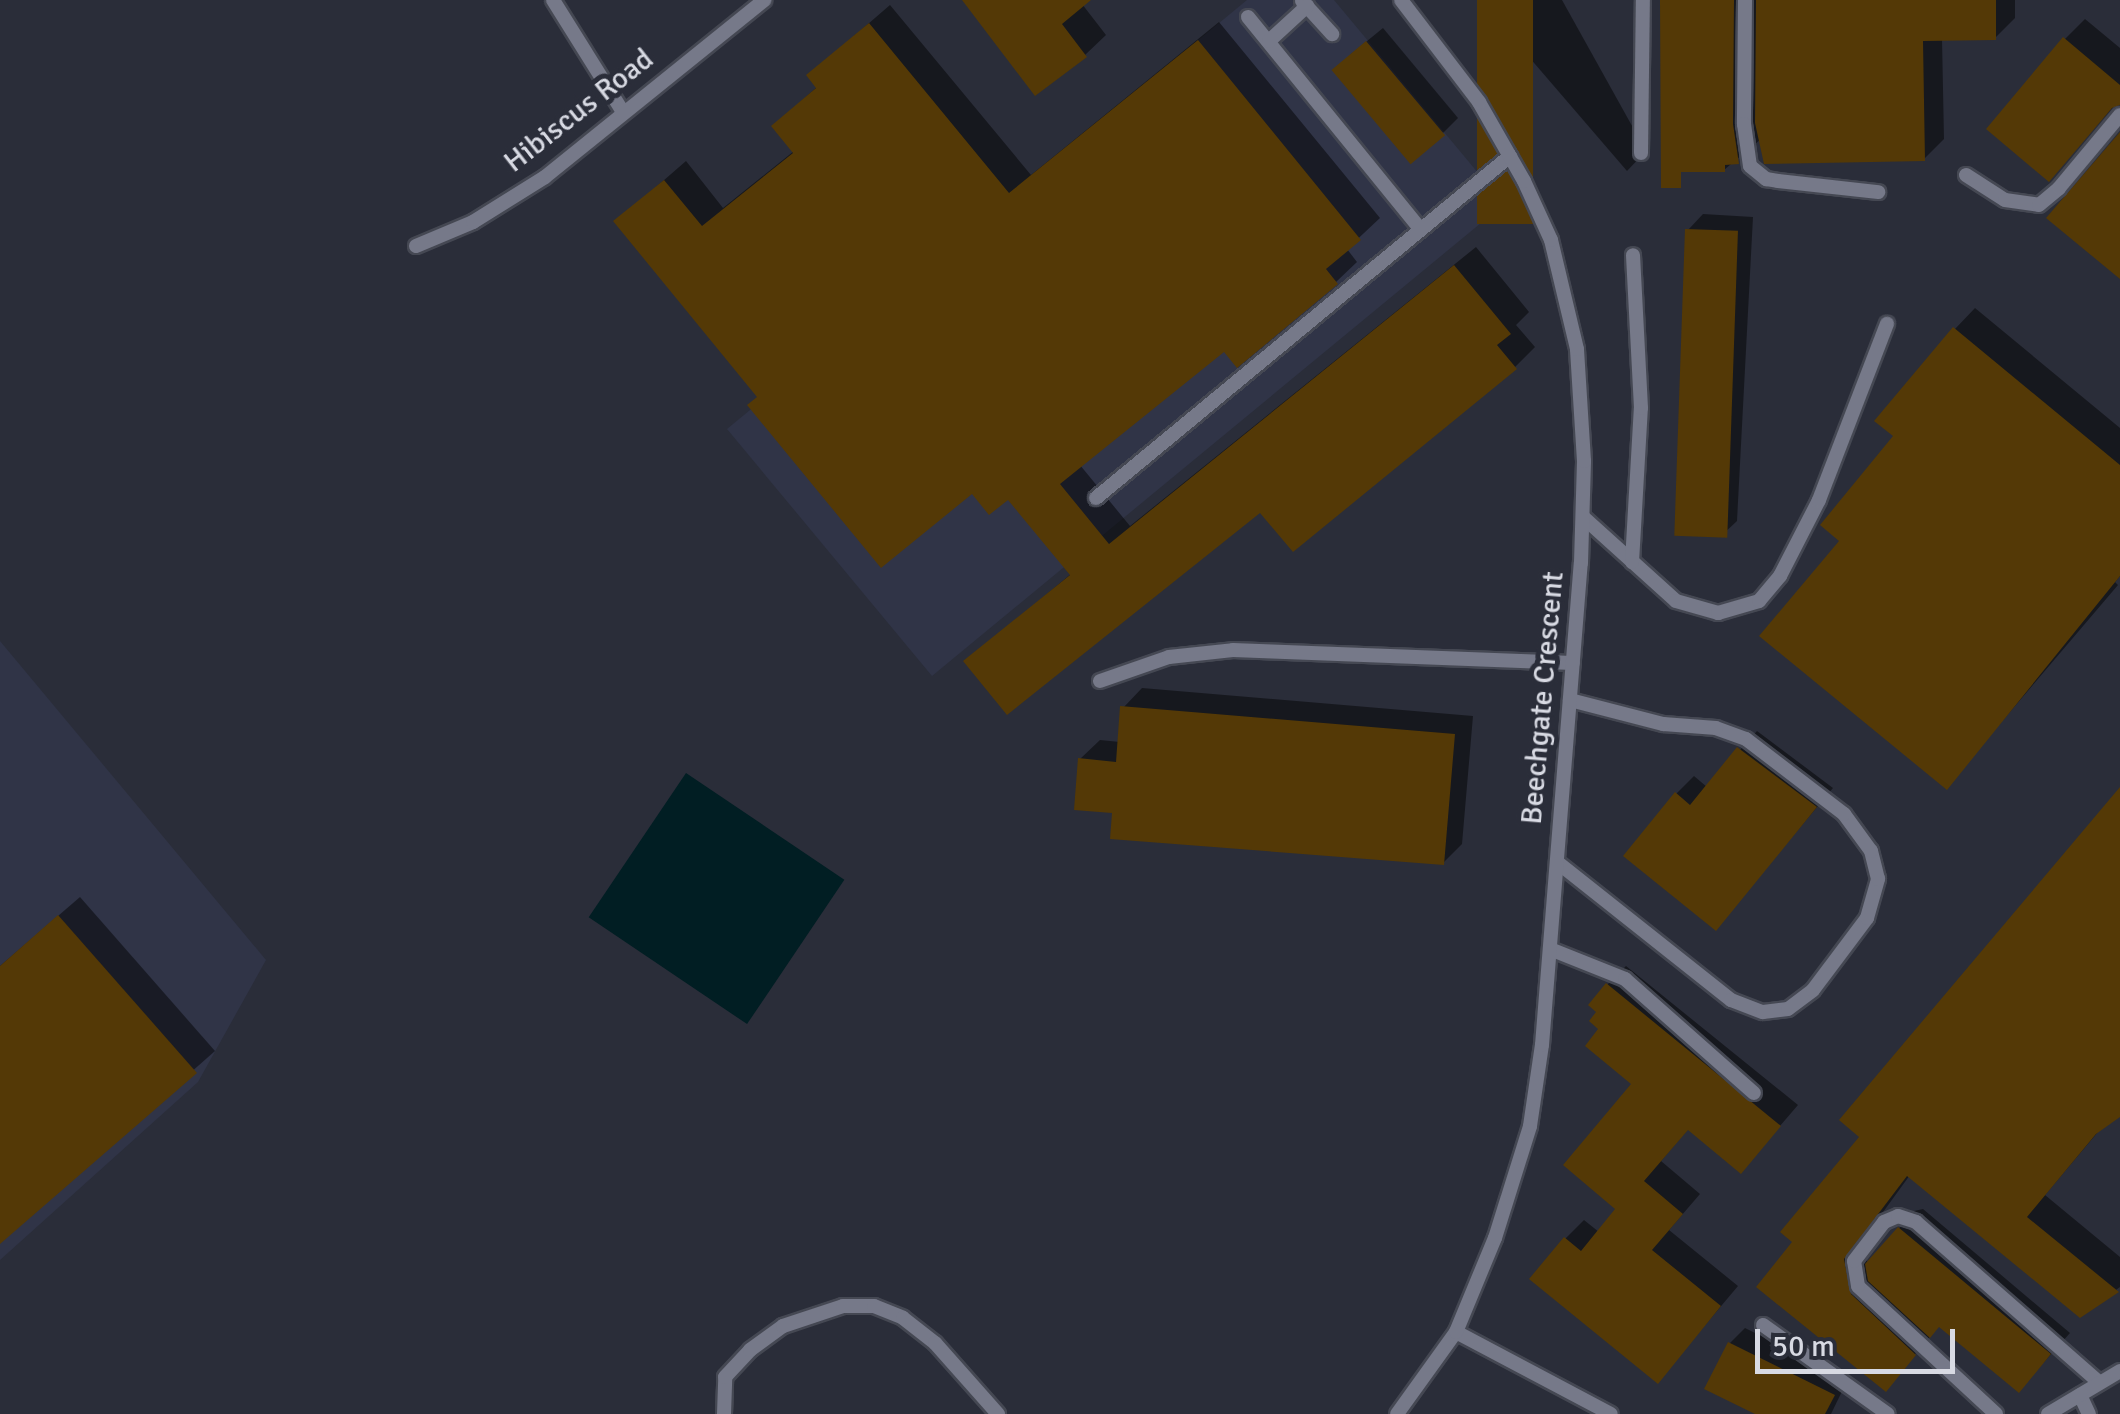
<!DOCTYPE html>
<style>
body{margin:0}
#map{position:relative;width:2120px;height:1414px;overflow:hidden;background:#2a2d39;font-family:Signika,sans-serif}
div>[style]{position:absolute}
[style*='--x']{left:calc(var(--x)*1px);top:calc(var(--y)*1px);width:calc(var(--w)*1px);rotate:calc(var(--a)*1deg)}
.built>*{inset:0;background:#303447}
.water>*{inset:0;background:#011e23;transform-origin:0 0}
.shadow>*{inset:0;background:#0007}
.building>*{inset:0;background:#543906;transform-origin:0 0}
.roads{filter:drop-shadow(2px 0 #454853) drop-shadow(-2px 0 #454853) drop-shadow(0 2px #454853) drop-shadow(0 -2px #454853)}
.lane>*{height:14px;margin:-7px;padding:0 7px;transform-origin:7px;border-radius:7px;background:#767989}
span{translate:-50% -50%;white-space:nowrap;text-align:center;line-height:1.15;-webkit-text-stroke:10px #2a2d39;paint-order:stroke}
.street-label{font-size:30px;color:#d8dae3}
.scale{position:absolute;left:1755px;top:1329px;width:200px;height:45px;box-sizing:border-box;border:5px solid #d8dae3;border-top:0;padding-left:12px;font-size:30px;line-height:35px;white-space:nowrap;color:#d8dae3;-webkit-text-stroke:8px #2a2d39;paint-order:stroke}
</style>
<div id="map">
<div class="built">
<div style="clip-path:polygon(1247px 0,1334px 0,1504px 204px,932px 676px,727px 429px)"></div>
<div style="clip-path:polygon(0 641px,266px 960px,198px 1082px,0 1260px)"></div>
</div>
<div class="water">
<div style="left:686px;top:773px;width:191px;height:174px;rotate:34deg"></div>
</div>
<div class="shadow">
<div style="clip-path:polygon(965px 0,1087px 0,1082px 4px,1106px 35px,1085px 55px)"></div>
<div style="clip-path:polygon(1480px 0,1562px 0,1646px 151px,1627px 171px)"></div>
<div style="clip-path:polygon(1662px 0,2015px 0,2015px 18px,1995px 38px,1942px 38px,1944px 139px,1924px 159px,1761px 139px,1724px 170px)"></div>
<div style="clip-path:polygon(890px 5px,1031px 175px,1219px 22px,1380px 218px,1347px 249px,1357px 262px,1336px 282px,1224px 348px,1080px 465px,1130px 526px,1476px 247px,1529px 312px,1516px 325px,1535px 347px,1515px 367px,1260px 509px,967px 661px,1072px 573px,1008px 496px,973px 490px,760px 396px,617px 221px,686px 161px,723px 208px,794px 151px,774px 126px,818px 86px,809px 75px)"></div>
<div style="clip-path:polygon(2085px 19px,2120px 48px,2120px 105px,2114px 106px,2049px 179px,2065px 39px)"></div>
<div style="clip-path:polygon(1383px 28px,1458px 118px,1443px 133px,1350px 55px)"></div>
<div style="clip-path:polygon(1703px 214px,1753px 217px,1737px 521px,1721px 536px,1688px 230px)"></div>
<div style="clip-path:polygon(1975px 308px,2120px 428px,2120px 576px,2115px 582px,2118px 585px,1946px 787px,1843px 540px,1955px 329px)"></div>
<div style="clip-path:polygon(1142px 688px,1473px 716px,1462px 844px,1443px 863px,1115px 811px,1080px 759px,1100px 740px,1120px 742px,1123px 708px)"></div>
<div style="clip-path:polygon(1757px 731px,1833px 788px,1716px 928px,1676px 794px,1694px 776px,1707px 787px)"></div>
<div style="clip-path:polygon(2120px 789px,2120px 1114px,2103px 1126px,2045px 1195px,2120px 1257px,2120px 1287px,2081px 1315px,1910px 1175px,1862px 1241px,1868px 1265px,1914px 1211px,1923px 1209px,2070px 1333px,2019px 1390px,1940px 1325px,1885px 1389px,1796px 1241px,1863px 1136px)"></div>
<div style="clip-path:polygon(80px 897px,215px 1051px,0 1241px,0 966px)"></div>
<div style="clip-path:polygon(1626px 966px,1798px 1105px,1741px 1171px,1689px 1128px,1661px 1161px,1700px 1194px,1669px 1230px,1738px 1286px,1658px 1381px,1565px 1239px,1584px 1220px,1599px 1232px,1619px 1208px,1635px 1084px,1602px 1029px,1600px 1012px,1608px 984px)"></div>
<div style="clip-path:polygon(1745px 1328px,1848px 1379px,1831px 1414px,1761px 1414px,1730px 1343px)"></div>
</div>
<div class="building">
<div style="clip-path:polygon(962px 0,1091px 0,1062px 24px,1087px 57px,1035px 96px)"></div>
<div style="left:1477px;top:0;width:56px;height:224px"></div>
<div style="clip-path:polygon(1660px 0,1734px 0,1733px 124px,1739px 164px,1725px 165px,1725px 172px,1681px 172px,1681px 188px,1661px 188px)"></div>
<div style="clip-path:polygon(1756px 0,1996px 0,1996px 40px,1923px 41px,1925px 161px,1764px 164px,1755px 123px)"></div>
<div style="clip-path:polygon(869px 23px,1009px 193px,1198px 40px,1361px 240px,1326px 269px,1338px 284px,1237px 368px,1224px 352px,1060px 484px,1109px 544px,1454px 265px,1511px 334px,1497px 345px,1517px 369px,1293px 552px,1260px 513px,1007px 715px,963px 661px,1070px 575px,1008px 500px,989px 515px,972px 494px,881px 568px,747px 405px,757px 397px,613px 221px,664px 180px,702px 226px,793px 153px,771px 126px,816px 88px,806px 75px)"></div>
<div style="clip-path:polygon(2063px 37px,2120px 85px,2120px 105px,2112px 108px,2049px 182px,1986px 129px)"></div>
<div style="left:1366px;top:41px;width:123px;height:45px;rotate:50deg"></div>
<div style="clip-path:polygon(2120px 132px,2120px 279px,2046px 218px)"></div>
<div style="left:1685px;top:229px;width:53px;height:307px;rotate:2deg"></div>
<div style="clip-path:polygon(1953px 327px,2120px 465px,2120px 576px,1947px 790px,1759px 636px,1839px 541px,1820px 525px,1893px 436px,1874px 421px)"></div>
<div style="clip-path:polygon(1120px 706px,1455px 734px,1444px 865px,1110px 839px,1112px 813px,1074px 810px,1078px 758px,1116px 762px)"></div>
<div style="clip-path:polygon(1737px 747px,1817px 807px,1716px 931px,1623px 856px,1675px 792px,1690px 805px)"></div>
<div style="clip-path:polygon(2120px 787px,2120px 1117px,2096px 1134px,2027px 1217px,2119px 1292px,2080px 1318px,1907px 1176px,1844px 1259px,1851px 1294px,1916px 1355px,1886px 1392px,1756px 1287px,1792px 1242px,1780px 1232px,1859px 1137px,1839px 1120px)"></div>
<div style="clip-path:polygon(58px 915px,197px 1073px,0 1244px,0 966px)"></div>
<div style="clip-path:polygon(1606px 983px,1781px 1126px,1741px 1174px,1688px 1130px,1644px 1181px,1683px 1214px,1652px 1250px,1721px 1306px,1658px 1384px,1529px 1279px,1564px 1237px,1581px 1251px,1615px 1209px,1563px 1165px,1631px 1084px,1585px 1046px,1598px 1029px,1589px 1021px,1596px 1012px,1588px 1005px)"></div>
<div style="clip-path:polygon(1898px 1227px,2051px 1354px,2019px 1393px,1939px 1327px,1930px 1338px,1868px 1281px,1865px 1264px)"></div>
<div style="clip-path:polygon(1728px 1342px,1835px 1395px,1825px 1414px,1755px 1414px,1704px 1389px)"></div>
</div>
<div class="roads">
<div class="lane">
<div style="--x:553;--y:0;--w:132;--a:58"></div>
<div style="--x:1745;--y:0;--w:124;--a:90.5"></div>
<div style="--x:1744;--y:124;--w:42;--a:81.9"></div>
<div style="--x:1750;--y:166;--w:21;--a:39"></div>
<div style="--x:1766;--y:179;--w:12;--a:9"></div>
<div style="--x:1778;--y:181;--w:101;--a:6.3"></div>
<div style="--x:1302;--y:1;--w:45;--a:47.7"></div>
<div style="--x:1248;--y:17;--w:274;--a:50.9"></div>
<div style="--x:1269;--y:41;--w:52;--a:-42.6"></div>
<div style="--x:1641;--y:153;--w:153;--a:-89.3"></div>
<div style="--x:1966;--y:175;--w:46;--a:32.7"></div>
<div style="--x:2005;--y:200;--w:34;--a:8"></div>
<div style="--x:2039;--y:205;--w:26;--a:-40"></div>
<div style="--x:2059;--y:188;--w:95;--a:-50.1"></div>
<div style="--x:416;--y:246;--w:62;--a:-22.8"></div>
<div style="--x:473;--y:222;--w:85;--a:-32"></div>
<div style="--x:545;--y:177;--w:282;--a:-38.9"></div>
<div style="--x:1096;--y:498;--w:537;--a:-39.56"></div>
<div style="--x:1583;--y:517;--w:125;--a:42.1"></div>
<div style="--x:1676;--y:601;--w:44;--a:15.9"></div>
<div style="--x:1718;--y:613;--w:43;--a:-16.3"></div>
<div style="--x:1759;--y:601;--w:33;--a:-50"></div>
<div style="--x:1780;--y:576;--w:85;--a:-62.8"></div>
<div style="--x:1819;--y:500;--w:189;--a:-68.9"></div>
<div style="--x:1632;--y:562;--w:154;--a:-86.7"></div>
<div style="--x:1641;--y:408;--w:153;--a:-93"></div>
<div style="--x:1100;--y:681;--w:73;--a:-19.2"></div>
<div style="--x:1169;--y:657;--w:64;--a:-6.2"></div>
<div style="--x:1233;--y:650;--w:340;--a:2.2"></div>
<div style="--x:1557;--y:862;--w:222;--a:38.4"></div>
<div style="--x:1731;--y:1000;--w:34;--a:21"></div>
<div style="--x:1763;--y:1012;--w:25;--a:-7"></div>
<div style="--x:1788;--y:1009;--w:31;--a:-37"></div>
<div style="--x:1813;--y:990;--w:90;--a:-53.1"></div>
<div style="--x:1867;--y:918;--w:41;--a:-74.2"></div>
<div style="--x:1878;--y:879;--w:29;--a:-104"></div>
<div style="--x:1871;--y:851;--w:46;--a:-126.1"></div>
<div style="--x:1844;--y:814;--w:123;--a:-142.6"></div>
<div style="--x:1746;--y:739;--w:32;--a:-160"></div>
<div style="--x:1716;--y:728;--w:53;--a:-175.7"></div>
<div style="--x:1663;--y:724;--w:96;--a:-165.5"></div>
<div style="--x:1550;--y:949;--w:81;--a:21.8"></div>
<div style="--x:1625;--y:979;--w:172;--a:41.5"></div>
<div style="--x:1763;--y:1325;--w:153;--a:35.5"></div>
<div style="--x:1456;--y:1332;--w:175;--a:27.9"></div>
<div style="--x:2080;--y:1395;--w:21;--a:65"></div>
<div style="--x:724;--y:1414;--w:37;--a:-88"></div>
<div style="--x:725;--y:1377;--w:37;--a:-47"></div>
<div style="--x:750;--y:1350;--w:41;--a:-36"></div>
<div style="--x:783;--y:1326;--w:63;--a:-18.4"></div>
<div style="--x:843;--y:1306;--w:31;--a:0"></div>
<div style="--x:874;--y:1306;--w:31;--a:22"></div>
<div style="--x:903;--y:1318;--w:41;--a:38"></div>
<div style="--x:935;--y:1343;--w:95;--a:48.4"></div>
<div style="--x:1397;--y:1414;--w:101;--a:-54.3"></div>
<div style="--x:1456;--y:1332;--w:102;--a:-67.5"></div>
<div style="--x:1495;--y:1238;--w:117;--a:-72.6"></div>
<div style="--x:1530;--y:1126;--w:82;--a:-81.6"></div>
<div style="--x:1542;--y:1045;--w:484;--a:-85.4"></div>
<div style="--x:1581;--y:563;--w:102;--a:-88.3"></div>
<div style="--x:1584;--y:461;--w:112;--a:-93.6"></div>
<div style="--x:1577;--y:349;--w:112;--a:-103.4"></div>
<div style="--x:1551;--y:240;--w:65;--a:-114.6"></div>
<div style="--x:1524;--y:181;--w:91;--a:-119.7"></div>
<div style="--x:1479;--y:102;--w:128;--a:-127.4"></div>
<div style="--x:1996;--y:1414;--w:188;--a:-137.2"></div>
<div style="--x:1858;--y:1286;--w:25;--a:-99"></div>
<div style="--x:1854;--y:1261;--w:49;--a:-52.4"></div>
<div style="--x:1884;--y:1222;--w:15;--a:-23"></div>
<div style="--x:1898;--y:1216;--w:19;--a:18"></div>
<div style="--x:1916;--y:1222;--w:244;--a:41.2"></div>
<div style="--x:2048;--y:1414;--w:84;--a:-30.8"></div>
</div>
</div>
<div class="street-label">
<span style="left:579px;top:111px;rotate:-38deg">Hibiscus Road</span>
<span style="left:1543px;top:698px;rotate:-85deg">Beechgate Crescent</span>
</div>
<div class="scale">50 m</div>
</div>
